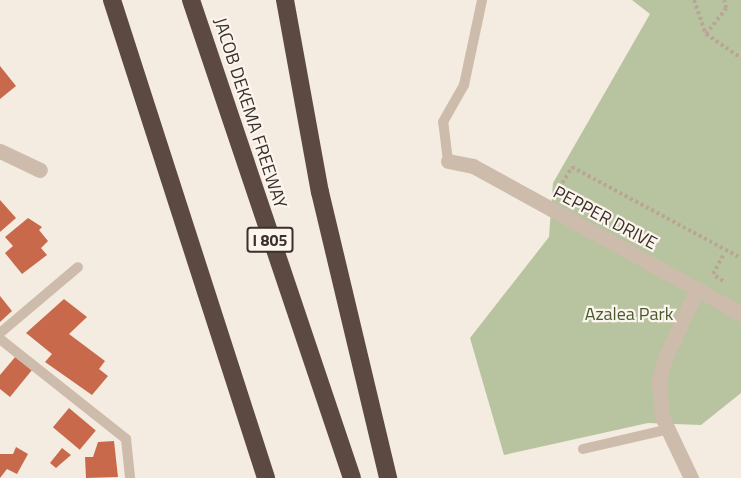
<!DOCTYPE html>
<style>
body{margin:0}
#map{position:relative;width:741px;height:478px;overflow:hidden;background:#f4ebe1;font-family:"Titillium Web",sans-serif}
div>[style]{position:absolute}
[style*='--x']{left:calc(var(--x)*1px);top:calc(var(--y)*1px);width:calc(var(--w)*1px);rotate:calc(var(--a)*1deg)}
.green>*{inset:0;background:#b8c4a0}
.building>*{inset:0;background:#c8694b;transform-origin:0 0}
.path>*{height:4px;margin-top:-2px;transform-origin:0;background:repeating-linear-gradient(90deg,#b9a596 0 3px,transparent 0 6px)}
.service>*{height:10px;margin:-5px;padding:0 5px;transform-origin:5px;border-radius:5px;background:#cdbbac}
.minor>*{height:15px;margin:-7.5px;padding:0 7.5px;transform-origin:7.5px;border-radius:7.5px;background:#cdbbac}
.tertiary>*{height:15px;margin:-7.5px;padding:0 7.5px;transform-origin:7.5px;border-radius:7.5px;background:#cdbbac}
.motorway>*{height:18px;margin:-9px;padding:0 9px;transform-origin:9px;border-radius:9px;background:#5c4a42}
span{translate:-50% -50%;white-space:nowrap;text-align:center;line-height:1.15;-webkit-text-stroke:4.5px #fbf5ee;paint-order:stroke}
.shield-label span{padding:2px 4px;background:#fbf5ee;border:2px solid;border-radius:4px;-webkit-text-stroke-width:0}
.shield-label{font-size:16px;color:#3b302b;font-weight:700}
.street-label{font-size:18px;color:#3b302b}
.park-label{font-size:18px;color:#4a5a2e}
</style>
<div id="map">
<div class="green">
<div style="clip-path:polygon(632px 0,741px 0,741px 393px,701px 425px,648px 423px,504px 455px,470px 338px,549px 237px,553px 183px,650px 14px)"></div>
</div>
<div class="building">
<div style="clip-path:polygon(0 66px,16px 86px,0 99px)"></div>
<div style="clip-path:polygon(0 200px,16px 218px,0 232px)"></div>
<div style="clip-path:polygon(28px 218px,42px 227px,39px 230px,48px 241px,41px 248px,47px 255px,22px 274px,5px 253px,13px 246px,5px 237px)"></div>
<div style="clip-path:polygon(0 296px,12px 311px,0 322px)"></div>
<div style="clip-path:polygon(64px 299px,87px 317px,69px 334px,105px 361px,99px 369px,108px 376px,92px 395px,45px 362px,52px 354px,26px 333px)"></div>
<div style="clip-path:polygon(16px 356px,32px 370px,10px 397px,0 389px,0 375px)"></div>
<div style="left:69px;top:408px;width:35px;height:25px;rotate:40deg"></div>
<div style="clip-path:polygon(114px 441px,118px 477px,86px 478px,85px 457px,93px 457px,98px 442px)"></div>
<div style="clip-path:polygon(16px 447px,28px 454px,17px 474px,7px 469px,0 478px,0 454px,13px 454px)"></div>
<div style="clip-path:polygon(62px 448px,71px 455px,56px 468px,50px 463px)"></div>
</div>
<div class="path">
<div style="--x:694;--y:0;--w:36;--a:71"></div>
<div style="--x:706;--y:34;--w:42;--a:34.4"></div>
<div style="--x:706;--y:34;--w:33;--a:-52"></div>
<div style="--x:726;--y:8;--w:8;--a:-104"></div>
<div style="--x:559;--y:188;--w:25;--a:-58"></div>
<div style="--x:572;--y:167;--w:192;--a:28.3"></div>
<div style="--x:723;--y:281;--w:12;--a:-145"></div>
<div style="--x:713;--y:274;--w:24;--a:-62"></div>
</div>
<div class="service">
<div style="--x:448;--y:161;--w:39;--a:-97"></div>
<div style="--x:443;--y:122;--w:43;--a:-60.4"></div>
<div style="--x:464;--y:85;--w:87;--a:-78"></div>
<div style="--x:0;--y:333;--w:102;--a:-40.2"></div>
<div style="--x:0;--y:339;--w:161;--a:38.4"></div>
<div style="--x:126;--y:439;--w:39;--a:84"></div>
<div style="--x:583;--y:449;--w:88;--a:-13.1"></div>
</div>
<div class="minor">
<div style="--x:0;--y:151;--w:44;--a:25.4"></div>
<div style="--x:448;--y:161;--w:25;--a:11"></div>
<div style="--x:473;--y:166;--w:256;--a:28.8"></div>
</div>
<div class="tertiary">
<div style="--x:691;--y:478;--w:68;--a:-115.4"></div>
<div style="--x:662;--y:417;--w:37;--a:-95"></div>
<div style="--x:659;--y:380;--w:23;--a:-75"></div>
<div style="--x:665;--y:358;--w:76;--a:-65.1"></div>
<div style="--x:697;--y:289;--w:51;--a:29.6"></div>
</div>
<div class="motorway">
<div style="--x:112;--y:0;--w:502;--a:72.14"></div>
<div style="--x:191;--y:0;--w:504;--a:71.39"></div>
<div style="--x:285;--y:0;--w:195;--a:79.7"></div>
<div style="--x:320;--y:192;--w:294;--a:76.6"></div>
</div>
<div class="shield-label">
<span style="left:270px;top:240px">I 805</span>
</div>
<div class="street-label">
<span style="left:250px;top:113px;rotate:72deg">JACOB DEKEMA FREEWAY</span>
<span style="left:605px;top:218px;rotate:28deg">PEPPER DRIVE</span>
</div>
<div class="park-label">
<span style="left:629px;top:314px">Azalea Park</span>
</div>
</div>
